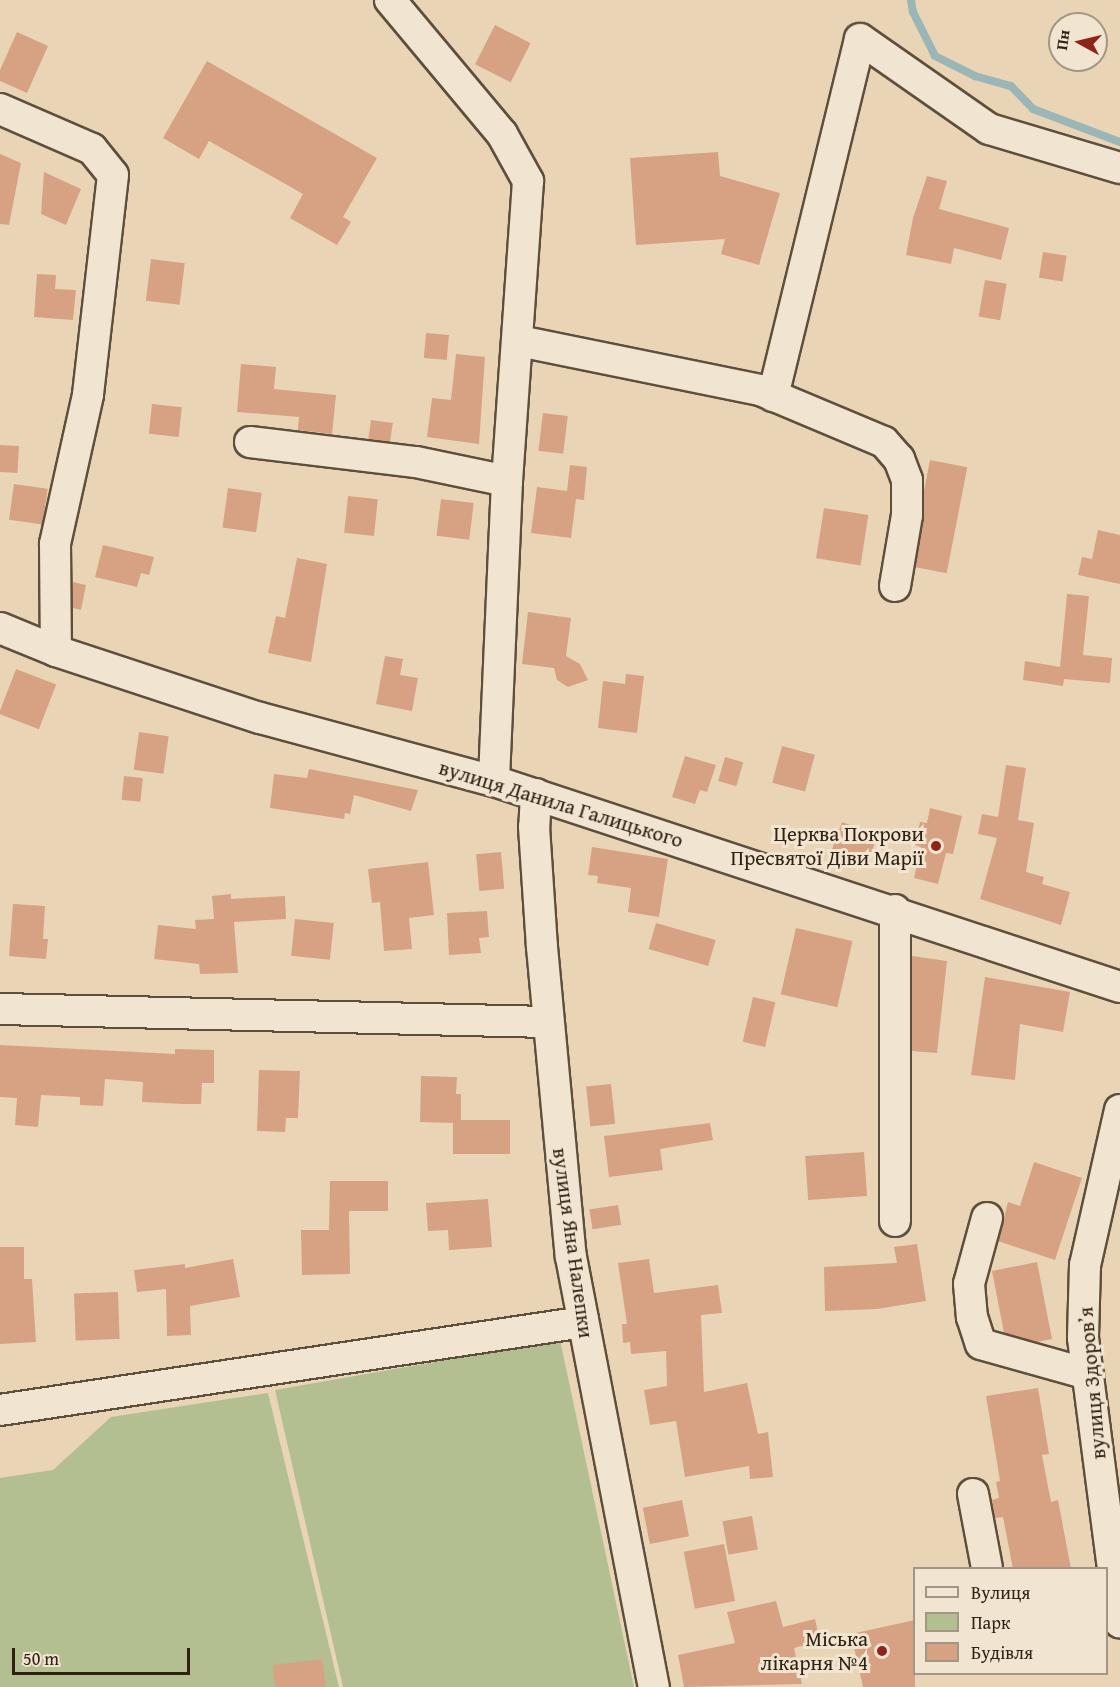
<!DOCTYPE html>
<meta charset="utf-8">
<style>
body{margin:0}
#map{position:relative;width:1120px;height:1687px;overflow:hidden;background:#e9d5b6;font-family:"Gentium Book Plus",serif}
div>[style]{position:absolute}
[style*='--x']{left:calc(var(--x)*1px);top:calc(var(--y)*1px);width:calc(var(--w)*1px);rotate:calc(var(--a)*1deg)}
.green>*{inset:0;background:#b3be91}
.stream>*{height:8px;margin:-4px;padding:0 4px;transform-origin:4px;border-radius:4px;background:#9ab6b7}
.building>*{inset:0;background:#d7a283;transform-origin:0 0}
.roads{filter:drop-shadow(2px 0 #5e4f3c) drop-shadow(-2px 0 #5e4f3c) drop-shadow(0 2px #5e4f3c) drop-shadow(0 -2px #5e4f3c)}
.minor>*{height:30px;margin:-15px;padding:0 15px;transform-origin:15px;border-radius:15px;background:#f1e4d0}
.dots>*{width:16px;height:16px;translate:-50% -50%;box-sizing:border-box;border:3px solid #f1e4d0;border-radius:50%}
span{translate:-50% -50%;white-space:nowrap;text-align:center;line-height:1.15;-webkit-text-stroke:6px #f1e4d0;paint-order:stroke}
.street-label{font-size:21px;color:#302213}
.poi-label{font-size:21px;color:#302213}
.right{translate:-100% -50%;text-align:right}
.legend{position:absolute;left:913px;top:1567px;width:195px;height:108px;box-sizing:border-box;background:#f1e4d0;border:2px solid #a49684;margin:0;padding:8px 10px;list-style:none;font-size:18px;color:#302213}
.legend li{display:flex;align-items:center;gap:12px;height:30px}
.legend b{width:30px;border:2px solid #a49684}
.north{position:absolute;left:1048px;top:12px;width:60px;height:60px;box-sizing:border-box;background:#f1e4d0;border:2px solid #a49684;border-radius:50%;rotate:278deg;font-size:16px;font-weight:700;line-height:24px;text-align:center;color:#302213}
.north::after{content:'';display:block;margin:auto;width:21px;height:27px;background:#8f2418;clip-path:polygon(50% 0,100% 100%,50% 72%,0 100%)}
.scale{position:absolute;left:12px;top:1648px;width:178px;height:27px;box-sizing:border-box;border:3px solid #302213;border-top:0;padding-left:8px;font-size:18px;line-height:21px;white-space:nowrap;color:#302213;-webkit-text-stroke:4px #f1e4d0;paint-order:stroke}
</style>
<div id="map">
<div class="green">
<div style="clip-path:polygon(560px 1340px,634px 1687px,343px 1687px,275px 1390px)"></div>
<div style="clip-path:polygon(268px 1393px,339px 1687px,0 1687px,0 1478px,53px 1470px,111px 1417px)"></div>
</div>
<div class="stream">
<div style="--x:911;--y:0;--w:12;--a:81"></div>
<div style="--x:913;--y:12;--w:49;--a:63.4"></div>
<div style="--x:935;--y:56;--w:45;--a:26.6"></div>
<div style="--x:975;--y:76;--w:37;--a:16"></div>
<div style="--x:1011;--y:86;--w:32;--a:46"></div>
<div style="--x:1033;--y:109;--w:93;--a:20.8"></div>
</div>
<div class="building">
<div style="left:495px;top:25px;width:40px;height:44px;rotate:27deg"></div>
<div style="clip-path:polygon(17px 32px,48px 46px,27px 93px,0 81px,0 70px)"></div>
<div style="clip-path:polygon(207px 61px,377px 158px,343px 217px,351px 222px,337px 245px,290px 218px,303px 194px,209px 141px,199px 159px,163px 138px)"></div>
<div style="clip-path:polygon(718px 152px,720px 176px,780px 193px,759px 265px,721px 254px,725px 239px,636px 245px,630px 158px)"></div>
<div style="clip-path:polygon(0 154px,21px 163px,9px 225px,0 224px)"></div>
<div style="clip-path:polygon(44px 172px,81px 189px,66px 225px,41px 214px)"></div>
<div style="clip-path:polygon(927px 176px,947px 181px,939px 209px,1009px 228px,1001px 260px,954px 248px,951px 264px,906px 255px,913px 218px)"></div>
<div style="left:1043px;top:252px;width:24px;height:26px;rotate:9deg"></div>
<div style="left:151px;top:259px;width:34px;height:42px;rotate:7deg"></div>
<div style="clip-path:polygon(37px 274px,56px 275px,55px 289px,76px 290px,73px 320px,34px 317px)"></div>
<div style="left:985px;top:280px;width:22px;height:37px;rotate:10deg"></div>
<div style="left:426px;top:333px;width:23px;height:25px;rotate:5deg"></div>
<div style="clip-path:polygon(456px 354px,485px 357px,479px 444px,427px 437px,432px 398px,451px 400px)"></div>
<div style="clip-path:polygon(241px 364px,276px 367px,274px 389px,336px 395px,332px 434px,298px 430px,299px 417px,237px 412px)"></div>
<div style="left:152px;top:404px;width:30px;height:30px;rotate:6deg"></div>
<div style="left:543px;top:413px;width:25px;height:38px;rotate:7deg"></div>
<div style="left:371px;top:420px;width:22px;height:19px;rotate:8deg"></div>
<div style="left:0;top:445px;width:19px;height:27px;rotate:3deg"></div>
<div style="left:930px;top:460px;width:38px;height:108px;rotate:11deg"></div>
<div style="clip-path:polygon(570px 465px,587px 467px,584px 500px,576px 499px,571px 538px,531px 533px,537px 487px,567px 491px)"></div>
<div style="left:14px;top:484px;width:34px;height:36px;rotate:8deg"></div>
<div style="left:228px;top:488px;width:34px;height:40px;rotate:8deg"></div>
<div style="left:348px;top:496px;width:30px;height:37px;rotate:6deg"></div>
<div style="left:441px;top:499px;width:33px;height:37px;rotate:7deg"></div>
<div style="left:824px;top:508px;width:45px;height:51px;rotate:9deg"></div>
<div style="clip-path:polygon(1098px 530px,1120px 535px,1120px 584px,1078px 575px,1082px 557px,1092px 559px)"></div>
<div style="clip-path:polygon(103px 545px,154px 557px,149px 575px,141px 573px,137px 587px,95px 577px)"></div>
<div style="clip-path:polygon(297px 558px,327px 564px,311px 662px,268px 653px,276px 616px,285px 618px)"></div>
<div style="clip-path:polygon(73px 582px,86px 585px,81px 610px,73px 608px)"></div>
<div style="clip-path:polygon(1067px 594px,1089px 596px,1083px 655px,1112px 658px,1110px 683px,1064px 679px,1063px 686px,1023px 680px,1025px 661px,1060px 667px)"></div>
<div style="clip-path:polygon(528px 612px,571px 618px,566px 656px,580px 664px,588px 680px,568px 687px,557px 680px,554px 668px,522px 664px)"></div>
<div style="clip-path:polygon(385px 656px,403px 659px,400px 675px,418px 678px,412px 711px,376px 704px)"></div>
<div style="left:16px;top:669px;width:43px;height:48px;rotate:21deg"></div>
<div style="clip-path:polygon(626px 674px,644px 676px,637px 733px,598px 728px,603px 681px,625px 684px)"></div>
<div style="left:139px;top:732px;width:30px;height:38px;rotate:8deg"></div>
<div style="left:782px;top:746px;width:34px;height:38px;rotate:15deg"></div>
<div style="clip-path:polygon(685px 756px,716px 765px,707px 792px,700px 790px,695px 804px,672px 797px)"></div>
<div style="left:725px;top:757px;width:19px;height:25px;rotate:16deg"></div>
<div style="clip-path:polygon(1006px 765px,1026px 768px,1018px 820px,1034px 823px,1026px 872px,1044px 877px,1042px 884px,1070px 892px,1061px 925px,980px 899px,997px 838px,978px 834px,982px 814px,998px 817px)"></div>
<div style="clip-path:polygon(309px 769px,418px 790px,411px 811px,354px 795px,350px 814px,345px 813px,344px 819px,270px 808px,274px 774px,307px 778px)"></div>
<div style="left:124px;top:776px;width:19px;height:24px;rotate:6deg"></div>
<div style="clip-path:polygon(930px 808px,962px 816px,953px 854px,946px 853px,938px 884px,914px 878px,921px 847px,915px 845px,920px 822px,927px 823px)"></div>
<div style="left:842px;top:822px;width:38px;height:30px;rotate:20deg"></div>
<div style="clip-path:polygon(592px 847px,668px 859px,659px 917px,628px 912px,631px 888px,597px 883px,598px 876px,588px 875px)"></div>
<div style="left:501px;top:852px;width:37px;height:25px;rotate:85deg"></div>
<div style="clip-path:polygon(428px 862px,434px 915px,409px 918px,412px 949px,384px 951px,380px 902px,372px 903px,368px 869px)"></div>
<div style="clip-path:polygon(231px 894px,231px 899px,285px 896px,286px 919px,234px 922px,238px 973px,200px 974px,199px 964px,154px 959px,158px 925px,196px 929px,195px 920px,214px 919px,212px 896px)"></div>
<div style="clip-path:polygon(13px 904px,45px 906px,43px 939px,48px 939px,46px 959px,9px 956px)"></div>
<div style="clip-path:polygon(487px 911px,489px 937px,479px 938px,481px 953px,449px 955px,447px 913px)"></div>
<div style="left:295px;top:919px;width:39px;height:37px;rotate:6deg"></div>
<div style="left:656px;top:923px;width:62px;height:27px;rotate:16deg"></div>
<div style="left:796px;top:928px;width:58px;height:68px;rotate:13deg"></div>
<div style="clip-path:polygon(912px 956px,947px 961px,937px 1053px,912px 1051px)"></div>
<div style="clip-path:polygon(985px 977px,1070px 992px,1063px 1032px,1020px 1024px,1015px 1080px,971px 1075px)"></div>
<div style="left:753px;top:997px;width:23px;height:46px;rotate:13deg"></div>
<div style="clip-path:polygon(0 1045px,175px 1054px,175px 1049px,214px 1050px,214px 1083px,202px 1083px,201px 1104px,184px 1104px,142px 1102px,143px 1082px,105px 1079px,103px 1106px,80px 1105px,80px 1097px,41px 1095px,38px 1127px,15px 1125px,17px 1098px,0 1097px)"></div>
<div style="clip-path:polygon(259px 1070px,300px 1071px,298px 1118px,286px 1118px,285px 1132px,257px 1131px)"></div>
<div style="clip-path:polygon(421px 1076px,457px 1077px,456px 1094px,461px 1094px,461px 1120px,510px 1120px,510px 1154px,453px 1154px,453px 1123px,420px 1122px)"></div>
<div style="left:611px;top:1084px;width:40px;height:25px;rotate:84deg"></div>
<div style="clip-path:polygon(710px 1123px,713px 1140px,660px 1149px,663px 1170px,609px 1177px,604px 1136px)"></div>
<div style="left:864px;top:1152px;width:44px;height:59px;rotate:86deg"></div>
<div style="clip-path:polygon(1034px 1162px,1082px 1178px,1055px 1260px,998px 1241px,1008px 1202px,1020px 1206px)"></div>
<div style="clip-path:polygon(330px 1181px,388px 1181px,388px 1211px,349px 1211px,350px 1274px,302px 1275px,301px 1230px,329px 1230px)"></div>
<div style="clip-path:polygon(488px 1199px,492px 1247px,449px 1250px,448px 1230px,428px 1231px,426px 1203px)"></div>
<div style="left:618px;top:1205px;width:20px;height:29px;rotate:81deg"></div>
<div style="clip-path:polygon(917px 1244px,926px 1301px,877px 1309px,825px 1311px,824px 1267px,897px 1263px,894px 1247px)"></div>
<div style="clip-path:polygon(0 1247px,24px 1247px,24px 1279px,32px 1279px,36px 1342px,0 1344px)"></div>
<div style="clip-path:polygon(233px 1259px,240px 1297px,190px 1306px,191px 1335px,167px 1336px,166px 1289px,137px 1292px,134px 1270px,185px 1264px,185px 1268px)"></div>
<div style="clip-path:polygon(649px 1259px,654px 1293px,718px 1285px,722px 1313px,701px 1315px,704px 1392px,747px 1383px,758px 1434px,768px 1432px,773px 1477px,750px 1479px,749px 1466px,685px 1477px,676px 1421px,650px 1425px,644px 1390px,667px 1386px,666px 1351px,631px 1354px,630px 1342px,623px 1343px,622px 1324px,627px 1324px,618px 1263px)"></div>
<div style="clip-path:polygon(1037px 1262px,1052px 1339px,1037px 1342px,1004px 1333px,992px 1271px)"></div>
<div style="left:118px;top:1292px;width:47px;height:44px;rotate:88deg"></div>
<div style="clip-path:polygon(1038px 1388px,1049px 1454px,1042px 1455px,1051px 1502px,1058px 1500px,1071px 1569px,1013px 1569px,1003px 1517px,995px 1518px,992px 1500px,999px 1498px,996px 1482px,1000px 1481px,986px 1396px)"></div>
<div style="left:682px;top:1500px;width:37px;height:40px;rotate:79deg"></div>
<div style="left:752px;top:1516px;width:34px;height:30px;rotate:80deg"></div>
<div style="left:724px;top:1544px;width:58px;height:41px;rotate:79deg"></div>
<div style="clip-path:polygon(776px 1601px,783px 1627px,815px 1619px,820px 1641px,794px 1648px,802px 1684px,684px 1687px,678px 1655px,735px 1643px,727px 1612px)"></div>
<div style="clip-path:polygon(915px 1620px,915px 1687px,863px 1687px,851px 1634px)"></div>
<div style="clip-path:polygon(322px 1659px,326px 1687px,275px 1687px,273px 1665px)"></div>
</div>
<div class="roads">
<div class="minor">
<div style="--x:390;--y:0;--w:175;--a:50.1"></div>
<div style="--x:502;--y:134;--w:54;--a:61"></div>
<div style="--x:528;--y:181;--w:301;--a:94"></div>
<div style="--x:507;--y:481;--w:300;--a:92.5"></div>
<div style="--x:0;--y:109;--w:100;--a:23.5"></div>
<div style="--x:92;--y:149;--w:33;--a:51"></div>
<div style="--x:113;--y:175;--w:221;--a:96.5"></div>
<div style="--x:88;--y:395;--w:153;--a:102.5"></div>
<div style="--x:55;--y:544;--w:107;--a:89.5"></div>
<div style="--x:519;--y:341;--w:246;--a:11.5"></div>
<div style="--x:760;--y:390;--w:134;--a:22.8"></div>
<div style="--x:884;--y:442;--w:23;--a:49"></div>
<div style="--x:899;--y:459;--w:22;--a:69"></div>
<div style="--x:907;--y:480;--w:35;--a:90"></div>
<div style="--x:907;--y:515;--w:72;--a:99.6"></div>
<div style="--x:773;--y:396;--w:367;--a:-76.3"></div>
<div style="--x:860;--y:39;--w:157;--a:34.9"></div>
<div style="--x:989;--y:129;--w:137;--a:16.6"></div>
<div style="--x:250;--y:442;--w:167;--a:6.9"></div>
<div style="--x:416;--y:462;--w:93;--a:11.8"></div>
<div style="--x:0;--y:628;--w:61;--a:22.3"></div>
<div style="--x:56;--y:651;--w:215;--a:18.2"></div>
<div style="--x:260;--y:718;--w:242;--a:15.1"></div>
<div style="--x:494;--y:781;--w:659;--a:18.22"></div>
<div style="--x:536;--y:794;--w:33;--a:93"></div>
<div style="--x:534;--y:827;--w:120;--a:86.2"></div>
<div style="--x:542;--y:947;--w:311;--a:84.7"></div>
<div style="--x:571;--y:1257;--w:438;--a:79.1"></div>
<div style="--x:0;--y:1009;--w:548;--a:1.36"></div>
<div style="--x:1120;--y:1110;--w:159;--a:102.7"></div>
<div style="--x:1085;--y:1265;--w:73;--a:91.6"></div>
<div style="--x:1083;--y:1338;--w:287;--a:82.6"></div>
<div style="--x:987;--y:1218;--w:68;--a:105.3"></div>
<div style="--x:969;--y:1284;--w:33;--a:85"></div>
<div style="--x:972;--y:1317;--w:28;--a:72"></div>
<div style="--x:981;--y:1344;--w:111;--a:15.7"></div>
<div style="--x:895;--y:1221;--w:311;--a:-90"></div>
<div style="--x:0;--y:1410;--w:590;--a:-8.58"></div>
<div style="--x:973;--y:1494;--w:75;--a:79.3"></div>
</div>
</div>
<div class="dots">
<div style="left:936px;top:846px;background:#8f2418"></div>
<div style="left:882px;top:1651px;background:#8f2418"></div>
</div>
<div class="street-label">
<span style="left:561px;top:804px;rotate:17deg">вулиця Данила Галицького</span>
<span style="left:573px;top:1243px;rotate:82deg">вулиця Яна Налепки</span>
<span style="left:1092px;top:1383px;rotate:-95deg">вулиця Здоровʼя</span>
</div>
<div class="poi-label">
<span class="right" style="left:924px;top:846px">Церква Покрови<br>Пресвятої Діви Марії</span>
<span class="right" style="left:868px;top:1651px">Міська<br>лікарня №4</span>
</div>
<ul class="legend">
<li><b style="height:8px;background:#f1e4d0"></b>Вулиця</li>
<li><b style="height:16px;background:#b3be91"></b>Парк</li>
<li><b style="height:16px;background:#d7a283"></b>Будівля</li>
</ul>
<div class="north">Пн</div>
<div class="scale">50 m</div>
</div>
